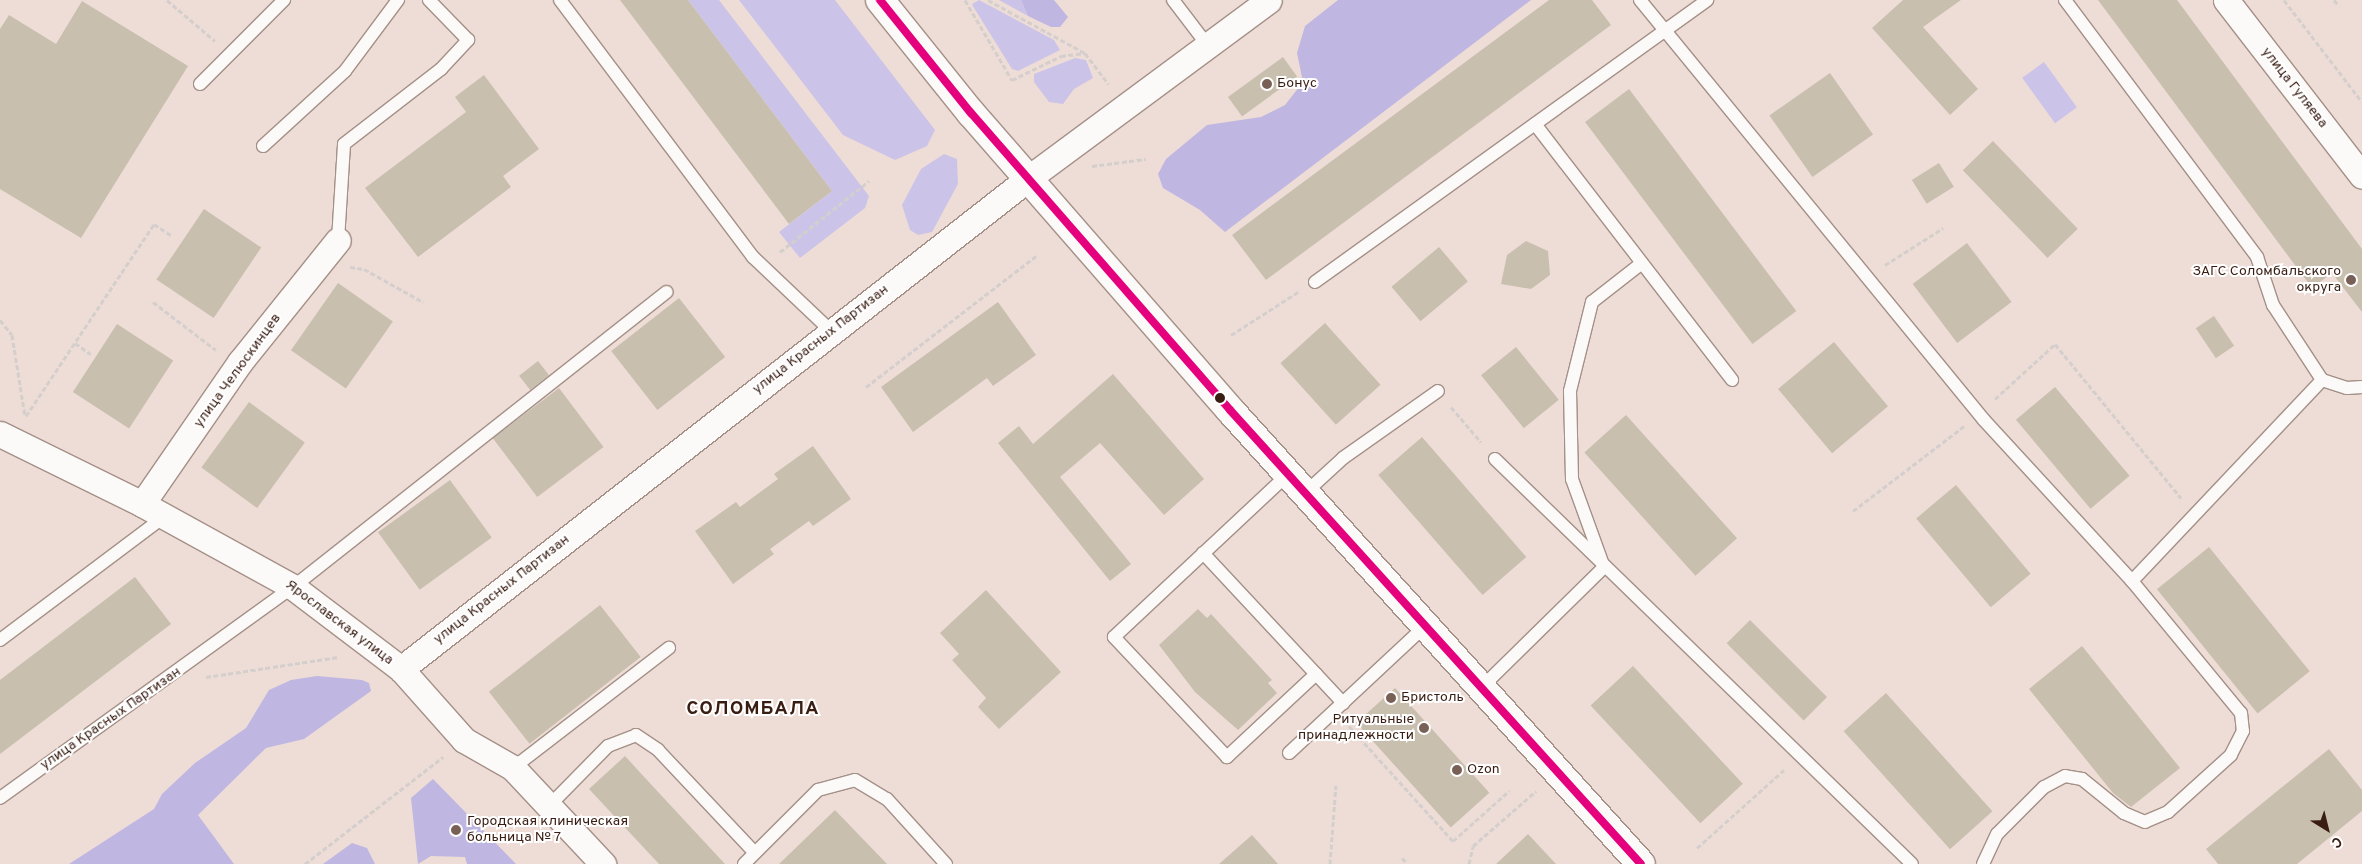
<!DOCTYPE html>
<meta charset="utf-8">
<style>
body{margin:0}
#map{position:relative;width:2362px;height:864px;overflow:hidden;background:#eeddd6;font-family:Overpass,sans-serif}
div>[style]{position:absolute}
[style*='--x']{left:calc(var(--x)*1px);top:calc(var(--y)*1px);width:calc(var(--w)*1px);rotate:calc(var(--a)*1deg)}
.green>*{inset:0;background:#cbc4e8;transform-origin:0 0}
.forest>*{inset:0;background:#bfb6e2}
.building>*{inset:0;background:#c9bfae;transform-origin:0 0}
.path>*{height:3px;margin-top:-1.5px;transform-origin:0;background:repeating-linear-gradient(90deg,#d4cfcc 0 5px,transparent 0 7.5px)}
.roads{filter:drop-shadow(1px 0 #a49087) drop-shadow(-1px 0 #a49087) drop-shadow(0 1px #a49087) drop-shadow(0 -1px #a49087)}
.service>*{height:12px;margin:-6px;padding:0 6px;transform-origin:6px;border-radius:6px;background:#fcfaf9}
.minor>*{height:25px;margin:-12.5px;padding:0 12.5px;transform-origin:12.5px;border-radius:12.5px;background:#fcfaf9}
.primary>*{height:28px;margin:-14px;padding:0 14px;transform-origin:14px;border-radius:14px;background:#fcfaf9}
.bus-1>*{height:8px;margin:-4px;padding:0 4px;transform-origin:4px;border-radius:4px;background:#e5007d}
.dots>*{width:14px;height:14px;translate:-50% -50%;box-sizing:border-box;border:2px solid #fff;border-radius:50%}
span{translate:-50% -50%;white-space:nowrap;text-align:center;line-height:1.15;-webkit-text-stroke:4px #fff;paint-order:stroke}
.poi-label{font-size:14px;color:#391d12}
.left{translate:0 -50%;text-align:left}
.right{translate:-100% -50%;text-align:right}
.street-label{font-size:14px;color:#391d12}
.district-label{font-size:19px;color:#391d12;font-weight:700;letter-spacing:1px}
.north{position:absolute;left:2302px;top:804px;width:50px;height:50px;-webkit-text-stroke:4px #fff;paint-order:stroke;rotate:144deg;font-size:14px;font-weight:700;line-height:20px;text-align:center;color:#391d12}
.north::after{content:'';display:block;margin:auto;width:18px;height:22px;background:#391d12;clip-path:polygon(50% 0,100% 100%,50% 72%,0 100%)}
</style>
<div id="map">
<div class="green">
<div style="clip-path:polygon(688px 0,719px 0,869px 196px,865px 208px,800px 258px,779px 232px,832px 191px)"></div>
<div style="clip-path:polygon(739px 0,835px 0,935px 130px,927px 146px,895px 160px,843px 135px)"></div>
<div style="clip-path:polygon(979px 0,1054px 40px,1060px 50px,1018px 71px,1012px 69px,974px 8px,972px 4px)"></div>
<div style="clip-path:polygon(999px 0,1021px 0,1028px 16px)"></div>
<div style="clip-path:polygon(1075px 58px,1086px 60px,1093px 78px,1074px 89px,1063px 104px,1049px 102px,1034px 82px,1034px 74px)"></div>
<div style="left:2044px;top:62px;width:56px;height:27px;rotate:54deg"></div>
<div style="clip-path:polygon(944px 154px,957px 159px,958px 184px,932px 232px,918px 235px,910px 230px,902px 205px,921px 169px)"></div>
</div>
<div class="forest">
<div style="clip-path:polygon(1021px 0,1054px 0,1068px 17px,1060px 27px,1051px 27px,1028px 16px)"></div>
<div style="clip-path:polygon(1338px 0,1531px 0,1225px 232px,1200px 210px,1163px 188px,1158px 174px,1166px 159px,1207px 125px,1261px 117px,1285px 105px,1303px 82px,1297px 53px,1305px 26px)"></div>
<div style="clip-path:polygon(317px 676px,362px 680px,369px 683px,371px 691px,304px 739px,266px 748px,198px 815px,234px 864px,69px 864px,154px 809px,162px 794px,195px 763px,246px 728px,269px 690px,291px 680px)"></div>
<div style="clip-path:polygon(433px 779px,516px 864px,467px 864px,465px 857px,431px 856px,418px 864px,411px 798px)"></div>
<div style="clip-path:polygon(352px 843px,367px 848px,375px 864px,323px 864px)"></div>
</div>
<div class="building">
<div style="clip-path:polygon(620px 0,688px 0,832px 191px,789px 224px)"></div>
<div style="clip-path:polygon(1549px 0,1592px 0,1611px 25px,1266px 280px,1232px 235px)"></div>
<div style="clip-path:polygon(1903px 0,1961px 0,1923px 27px,1978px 89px,1950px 115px,1872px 28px)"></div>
<div style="clip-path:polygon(2098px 0,2177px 0,2362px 249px,2362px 312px,2332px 273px,2312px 288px)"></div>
<div style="clip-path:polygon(82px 1px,188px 66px,81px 238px,0 189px,0 29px,9px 15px,56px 44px)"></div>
<div style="left:1283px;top:57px;width:24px;height:68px;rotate:54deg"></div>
<div style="left:1830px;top:73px;width:75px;height:74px;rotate:55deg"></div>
<div style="clip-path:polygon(484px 75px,539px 149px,503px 176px,511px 187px,418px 257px,365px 188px,466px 112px,455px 97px)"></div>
<div style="left:1629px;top:89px;width:278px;height:55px;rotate:53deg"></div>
<div style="left:1993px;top:141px;width:122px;height:42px;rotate:46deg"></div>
<div style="left:1939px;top:163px;width:28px;height:32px;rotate:58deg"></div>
<div style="left:204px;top:209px;width:69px;height:85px;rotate:34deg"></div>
<div style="clip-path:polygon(1526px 241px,1548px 251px,1550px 275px,1531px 289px,1501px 284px,1507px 255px)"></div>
<div style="left:1967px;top:243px;width:74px;height:68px;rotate:53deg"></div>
<div style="left:1439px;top:247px;width:45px;height:62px;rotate:50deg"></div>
<div style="left:338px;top:283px;width:67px;height:82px;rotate:35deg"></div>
<div style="left:679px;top:298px;width:75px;height:86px;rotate:52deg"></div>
<div style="clip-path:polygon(998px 302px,1036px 355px,993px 386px,987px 378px,913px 432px,881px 387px)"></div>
<div style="left:2214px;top:316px;width:36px;height:22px;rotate:56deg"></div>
<div style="left:1325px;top:323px;width:83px;height:60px;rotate:48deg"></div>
<div style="left:117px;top:324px;width:67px;height:81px;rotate:33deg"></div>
<div style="left:1834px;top:342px;width:84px;height:73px;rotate:50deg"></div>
<div style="left:1516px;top:347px;width:68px;height:45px;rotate:51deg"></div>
<div style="left:538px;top:361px;width:18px;height:24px;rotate:52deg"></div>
<div style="clip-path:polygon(1113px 374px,1204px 479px,1164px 515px,1100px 443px,1060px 477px,1131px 564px,1110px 581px,998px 443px,1019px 426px,1033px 444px)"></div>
<div style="left:2055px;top:387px;width:116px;height:51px;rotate:50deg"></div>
<div style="left:559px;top:388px;width:74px;height:83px;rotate:53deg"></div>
<div style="left:249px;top:402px;width:69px;height:81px;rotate:36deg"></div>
<div style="left:1626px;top:415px;width:166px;height:56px;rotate:48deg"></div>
<div style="left:1422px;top:437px;width:159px;height:58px;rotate:49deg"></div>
<div style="clip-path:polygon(813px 446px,851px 499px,813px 526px,809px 521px,770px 549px,774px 554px,733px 584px,695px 531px,736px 502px,740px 507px,778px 479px,774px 474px)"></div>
<div style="left:450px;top:480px;width:71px;height:89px;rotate:54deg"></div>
<div style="left:1956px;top:485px;width:116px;height:52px;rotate:50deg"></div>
<div style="left:2209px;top:547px;width:160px;height:67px;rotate:51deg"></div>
<div style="clip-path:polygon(135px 577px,171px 624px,0 754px,0 680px)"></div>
<div style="clip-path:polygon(986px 590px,1061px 672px,999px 729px,978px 707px,986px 698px,952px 660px,959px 654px,940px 633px)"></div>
<div style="left:600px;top:605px;width:66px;height:141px;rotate:52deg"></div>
<div style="clip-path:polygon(1198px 609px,1207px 618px,1211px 614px,1272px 680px,1268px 683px,1277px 693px,1238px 730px,1195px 692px,1159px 645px)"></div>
<div style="left:1750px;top:620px;width:109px;height:33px;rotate:45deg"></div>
<div style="clip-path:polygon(2082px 646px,2180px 768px,2131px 807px,2113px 793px,2029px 689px)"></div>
<div style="left:1633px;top:666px;width:161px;height:58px;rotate:47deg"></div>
<div style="left:1395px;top:688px;width:141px;height:52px;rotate:48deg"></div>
<div style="left:1886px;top:693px;width:159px;height:57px;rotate:48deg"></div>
<div style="clip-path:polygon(2329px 749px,2362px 790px,2362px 811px,2297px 864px,2218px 864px,2206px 849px)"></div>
<div style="clip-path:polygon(625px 756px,647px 780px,725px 864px,659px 864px,589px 789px)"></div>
<div style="clip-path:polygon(835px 810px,887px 864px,779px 864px)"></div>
<div style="clip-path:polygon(1528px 834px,1556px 864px,1496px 864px)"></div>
<div style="clip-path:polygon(1252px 835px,1278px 864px,1219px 864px)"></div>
</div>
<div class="path">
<div style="--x:167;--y:0;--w:63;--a:40.5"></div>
<div style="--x:965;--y:0;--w:93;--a:59.6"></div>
<div style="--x:1012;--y:80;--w:55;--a:-26.1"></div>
<div style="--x:1061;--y:56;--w:24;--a:-7"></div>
<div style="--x:988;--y:0;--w:111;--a:28.7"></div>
<div style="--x:1085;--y:53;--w:39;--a:53"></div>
<div style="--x:2284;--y:0;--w:128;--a:52.6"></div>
<div style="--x:2334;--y:0;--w:8;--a:50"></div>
<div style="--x:1092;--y:166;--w:54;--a:-7.4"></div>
<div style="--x:780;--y:252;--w:114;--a:-38.6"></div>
<div style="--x:1885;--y:265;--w:69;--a:-32.5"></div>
<div style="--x:350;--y:267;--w:14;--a:8"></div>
<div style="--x:364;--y:269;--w:68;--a:29.2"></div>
<div style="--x:153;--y:302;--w:79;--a:37.3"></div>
<div style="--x:0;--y:320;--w:19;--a:51"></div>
<div style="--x:12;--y:335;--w:82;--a:80.9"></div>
<div style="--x:1231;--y:335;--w:80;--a:-32.7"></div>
<div style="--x:75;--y:343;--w:19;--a:35"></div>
<div style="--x:866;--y:387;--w:215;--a:-37.6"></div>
<div style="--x:1995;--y:399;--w:81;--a:-42.5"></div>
<div style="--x:2055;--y:344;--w:199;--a:50.7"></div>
<div style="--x:1451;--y:407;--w:46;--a:49.4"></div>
<div style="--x:26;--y:416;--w:231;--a:-56.3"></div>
<div style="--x:154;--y:224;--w:20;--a:33"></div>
<div style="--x:1853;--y:511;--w:140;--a:-37.4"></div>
<div style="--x:206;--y:677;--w:134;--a:-8.6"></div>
<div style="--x:1349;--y:726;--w:155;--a:47.9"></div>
<div style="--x:1453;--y:841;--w:76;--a:-41.8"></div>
<div style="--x:1697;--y:848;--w:117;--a:-41.9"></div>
<div style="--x:1402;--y:858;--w:8;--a:45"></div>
<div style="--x:305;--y:864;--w:175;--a:-37.8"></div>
<div style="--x:1330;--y:864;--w:79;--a:-85.7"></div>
<div style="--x:1469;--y:864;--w:18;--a:-77"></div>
<div style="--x:1473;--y:846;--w:84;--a:-41.1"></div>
</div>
<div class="roads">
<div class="service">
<div style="--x:560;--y:0;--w:321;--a:53.1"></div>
<div style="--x:753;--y:257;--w:109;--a:43.5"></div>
<div style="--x:1173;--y:0;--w:58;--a:52.7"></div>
<div style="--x:1640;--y:0;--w:543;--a:50.68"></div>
<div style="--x:1984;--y:420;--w:219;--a:47.4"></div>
<div style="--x:2132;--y:581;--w:171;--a:50.5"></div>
<div style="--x:2241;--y:713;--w:18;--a:84"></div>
<div style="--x:2243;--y:731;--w:27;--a:117"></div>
<div style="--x:2231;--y:755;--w:85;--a:137.9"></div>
<div style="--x:2168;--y:812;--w:25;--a:157"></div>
<div style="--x:2145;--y:822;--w:23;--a:-157"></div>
<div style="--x:2124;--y:813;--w:54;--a:-141"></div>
<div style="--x:2082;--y:779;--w:17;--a:-170"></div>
<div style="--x:2065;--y:776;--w:24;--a:152"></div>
<div style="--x:2044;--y:787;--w:66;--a:135"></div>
<div style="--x:1997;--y:834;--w:33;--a:115"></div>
<div style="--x:2065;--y:0;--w:321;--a:53.2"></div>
<div style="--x:2257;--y:257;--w:51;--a:71.6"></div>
<div style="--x:2273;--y:305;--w:90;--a:56.8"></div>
<div style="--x:2322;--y:380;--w:26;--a:18"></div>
<div style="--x:2347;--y:388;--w:15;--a:-4"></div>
<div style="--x:200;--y:84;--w:119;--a:-45"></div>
<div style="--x:1535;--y:124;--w:323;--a:52.4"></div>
<div style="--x:263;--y:146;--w:111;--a:-42.4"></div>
<div style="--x:345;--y:71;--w:89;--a:-53.3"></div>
<div style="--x:338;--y:240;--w:96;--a:-86.4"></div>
<div style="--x:344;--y:144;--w:123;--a:-37.7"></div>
<div style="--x:441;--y:69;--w:40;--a:-47"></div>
<div style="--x:468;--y:40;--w:56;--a:-134.3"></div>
<div style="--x:1315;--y:282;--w:483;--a:-35.7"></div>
<div style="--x:1495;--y:459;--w:581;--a:44.16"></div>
<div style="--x:1305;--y:493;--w:52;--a:-42.6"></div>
<div style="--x:1343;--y:458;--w:116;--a:-35.2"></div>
<div style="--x:1203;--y:553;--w:166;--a:47"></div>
<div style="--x:1316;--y:674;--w:122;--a:137"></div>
<div style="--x:1227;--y:757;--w:165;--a:-133.3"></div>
<div style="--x:1114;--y:637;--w:238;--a:-43.1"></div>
<div style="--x:1602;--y:562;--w:88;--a:-109.9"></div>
<div style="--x:1572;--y:479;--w:88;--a:-91.3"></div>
<div style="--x:1570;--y:391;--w:92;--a:-76.1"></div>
<div style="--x:1592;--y:302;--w:63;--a:-38"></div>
<div style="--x:2132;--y:581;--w:277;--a:-46.6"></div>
<div style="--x:0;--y:640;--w:206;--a:-36.9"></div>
<div style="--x:1316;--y:674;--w:40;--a:47"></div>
<div style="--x:1481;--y:688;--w:173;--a:-44.5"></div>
<div style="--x:1289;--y:753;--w:186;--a:-43"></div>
<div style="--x:513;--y:768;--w:197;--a:-37.6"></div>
<div style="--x:0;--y:798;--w:361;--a:-35.8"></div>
<div style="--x:293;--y:587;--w:476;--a:-38.3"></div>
<div style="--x:547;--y:808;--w:87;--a:-45.5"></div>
<div style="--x:608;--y:746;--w:30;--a:-21"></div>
<div style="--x:636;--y:735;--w:27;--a:34"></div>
<div style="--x:658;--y:750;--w:141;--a:46.7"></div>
<div style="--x:744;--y:864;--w:105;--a:-45"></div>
<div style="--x:818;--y:790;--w:38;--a:-15"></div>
<div style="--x:855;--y:780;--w:37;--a:31"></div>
<div style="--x:887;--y:799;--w:88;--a:47.8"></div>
</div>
<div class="minor">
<div style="--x:2226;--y:0;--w:222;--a:52.3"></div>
<div style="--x:0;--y:434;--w:158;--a:26.2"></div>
<div style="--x:142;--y:504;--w:172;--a:28.8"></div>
<div style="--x:293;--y:587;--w:136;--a:37.2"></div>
<div style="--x:401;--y:669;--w:95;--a:48.4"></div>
<div style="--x:464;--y:740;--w:56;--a:29.7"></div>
<div style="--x:513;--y:768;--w:132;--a:46.8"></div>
<div style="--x:142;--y:504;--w:173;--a:-55.4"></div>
<div style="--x:240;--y:362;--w:156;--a:-51.2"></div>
<div style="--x:401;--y:669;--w:799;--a:-38.03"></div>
<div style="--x:1030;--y:177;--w:297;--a:-36.5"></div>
</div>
<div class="primary">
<div style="--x:880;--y:0;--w:145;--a:51.2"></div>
<div style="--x:971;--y:113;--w:394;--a:48.9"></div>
<div style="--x:1230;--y:410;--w:612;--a:47.85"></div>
</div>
</div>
<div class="bus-1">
<div style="--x:880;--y:0;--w:145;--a:51.2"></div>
<div style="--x:971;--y:113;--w:394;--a:48.9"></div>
<div style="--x:1230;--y:410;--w:612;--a:47.85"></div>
</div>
<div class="dots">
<div style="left:1267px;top:84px;background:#786057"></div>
<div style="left:2351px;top:280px;background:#786057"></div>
<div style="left:1220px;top:398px;background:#391d12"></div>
<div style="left:1391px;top:698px;background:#786057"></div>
<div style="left:1424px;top:728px;background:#786057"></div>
<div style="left:1457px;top:770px;background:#786057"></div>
<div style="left:456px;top:830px;background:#786057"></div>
</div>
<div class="poi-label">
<span class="left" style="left:1277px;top:84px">Бонус</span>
<span class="right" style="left:2341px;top:280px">ЗАГС Соломбальского<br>округа</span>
<span class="left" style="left:1401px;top:698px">Бристоль</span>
<span class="right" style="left:1414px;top:728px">Ритуальные<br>принадлежности</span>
<span class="left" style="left:1467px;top:770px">Ozon</span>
<span class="left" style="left:467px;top:830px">Городская клиническая<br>больница № 7</span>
</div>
<div class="street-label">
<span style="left:2294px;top:88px;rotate:52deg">улица Гуляева</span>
<span style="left:821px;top:340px;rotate:-38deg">улица Красных Партизан</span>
<span style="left:238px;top:371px;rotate:-54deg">улица Челюскинцев</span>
<span style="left:502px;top:590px;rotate:-38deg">улица Красных Партизан</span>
<span style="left:339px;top:623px;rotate:37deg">Ярославская улица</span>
<span style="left:111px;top:719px;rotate:-35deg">улица Красных Партизан</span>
</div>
<div class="district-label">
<span style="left:753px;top:710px">СОЛОМБАЛА</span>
</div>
<div class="north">С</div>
</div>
